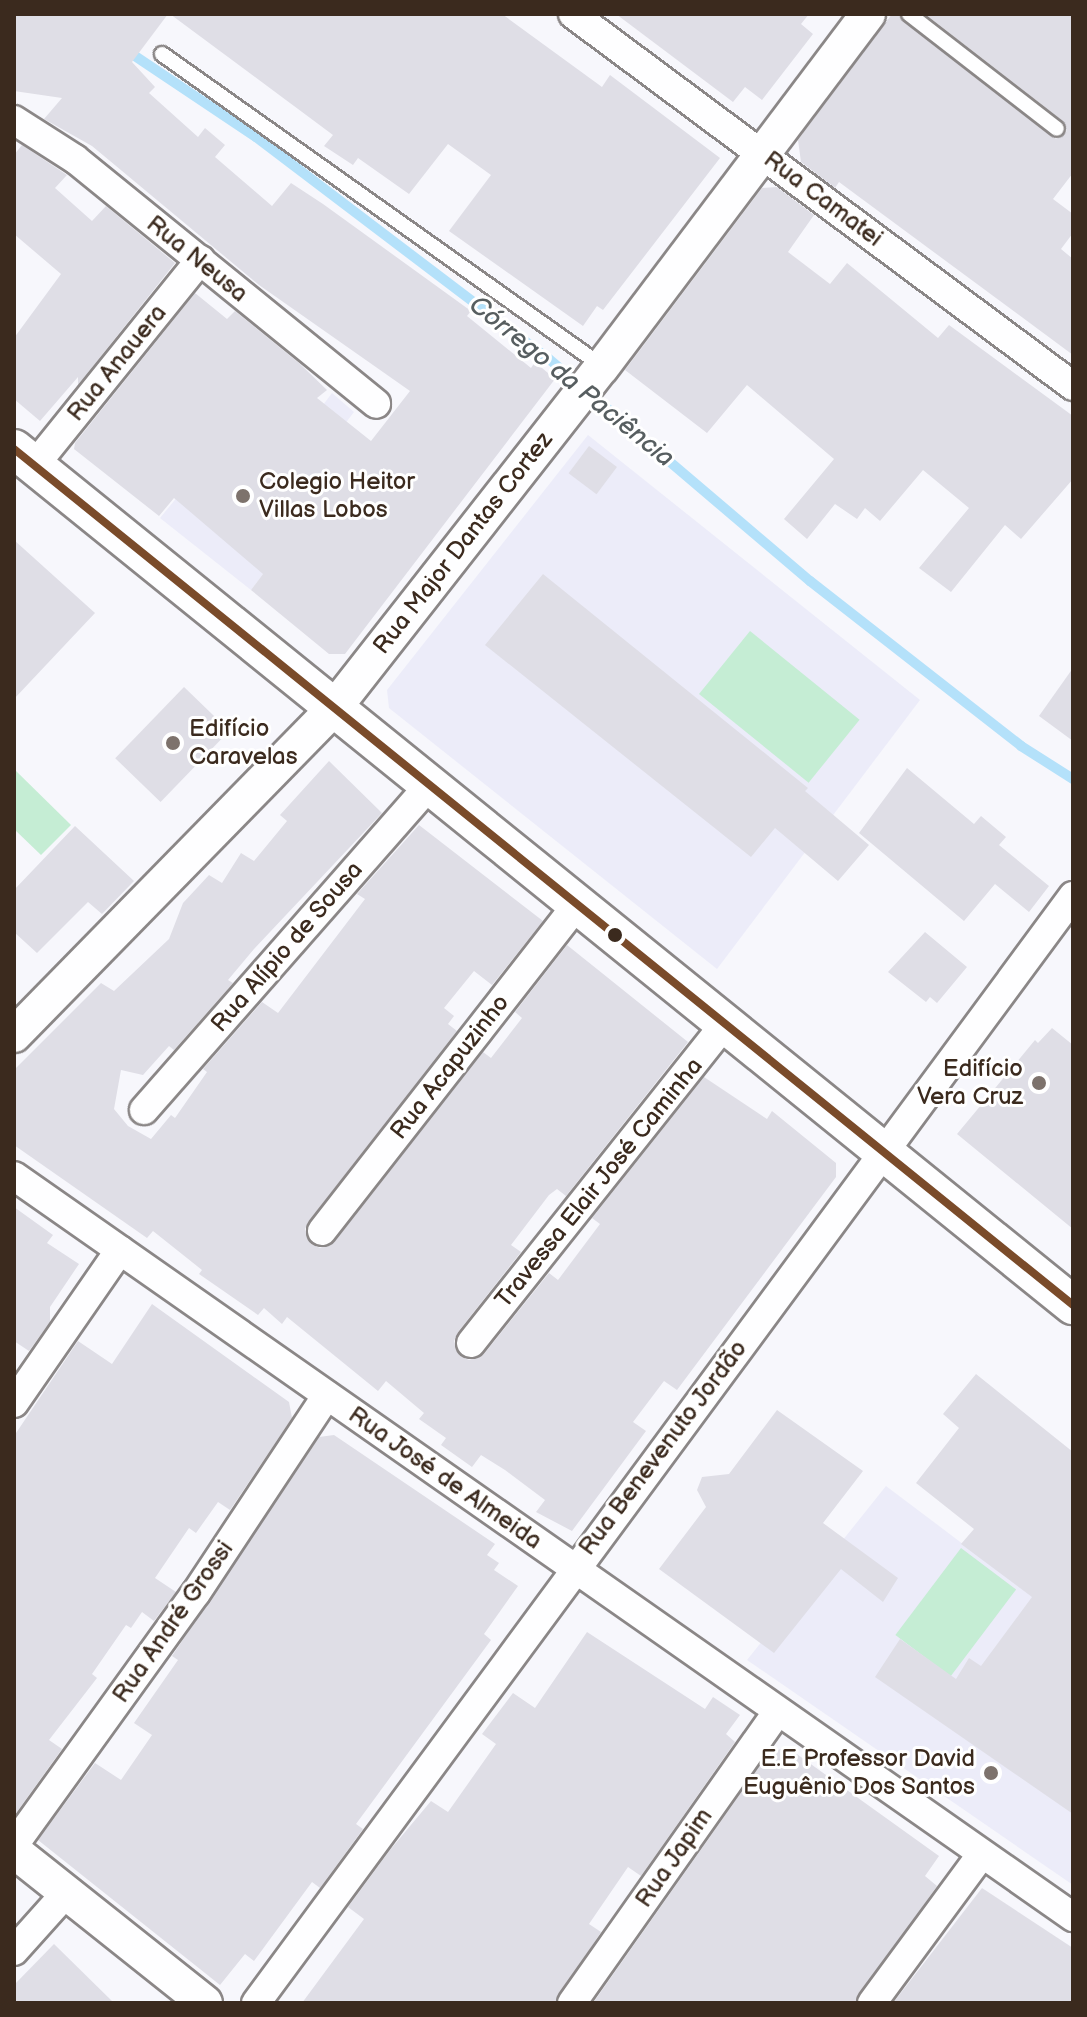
<!DOCTYPE html>
<meta charset="utf-8">
<style>
body{margin:0}
#map{position:relative;width:1087px;height:2017px;overflow:hidden;background:#f7f7fc;font-family:"Balsamiq Sans",sans-serif}
div>[style]{position:absolute}
[style*='--x']{left:calc(var(--x)*1px);top:calc(var(--y)*1px);width:calc(var(--w)*1px);rotate:calc(var(--a)*1deg)}
.built>*{inset:0;background:#ececf9}
.green>*{inset:0;background:#c5edd4;transform-origin:0 0}
.stream>*{height:10px;margin:-5px;padding:0 5px;transform-origin:5px;border-radius:5px;background:#b4e1fa}
.building>*{inset:0;background:#dfdee6;transform-origin:0 0}
.roads{filter:drop-shadow(2px 0 #8b8787) drop-shadow(-2px 0 #8b8787) drop-shadow(0 2px #8b8787) drop-shadow(0 -2px #8b8787)}
.service>*{height:14px;margin:-7px;padding:0 7px;transform-origin:7px;border-radius:7px;background:#fefeff}
.minor>*{height:28px;margin:-14px;padding:0 14px;transform-origin:14px;border-radius:14px;background:#fefeff}
.tertiary>*{height:34px;margin:-17px;padding:0 17px;transform-origin:17px;border-radius:17px;background:#fefeff}
.secondary>*{height:38px;margin:-19px;padding:0 19px;transform-origin:19px;border-radius:19px;background:#fefeff}
.bus-1>*{height:8px;margin:-4px;padding:0 4px;transform-origin:4px;border-radius:4px;background:#7a4b2a}
.dots>*{width:22px;height:22px;translate:-50% -50%;box-sizing:border-box;border:4px solid #fff;border-radius:50%}
span{translate:-50% -50%;white-space:nowrap;text-align:center;line-height:1.15;-webkit-text-stroke:6px #fff;paint-order:stroke}
.street-label{font-size:24px;color:#3b2a1e}
.poi-label{font-size:24px;color:#3b2a1e}
.left{translate:0 -50%;text-align:left}
.right{translate:-100% -50%;text-align:right}
.water-label{font-size:26px;color:#575e60;font-style:italic}
.frame{position:absolute;inset:0;border:16px solid #3b2a1e;pointer-events:none}
</style>
<div id="map">
<div class="built">
<div style="clip-path:polygon(332px 393px,354px 412px,297px 487px,317px 504px,251px 590px,160px 518px,230px 433px,302px 433px)"></div>
<div style="clip-path:polygon(588px 435px,920px 700px,717px 969px,389px 708px,387px 690px)"></div>
<div style="clip-path:polygon(886px 1486px,1073px 1627px,1073px 1885px,747px 1660px)"></div>
</div>
<div class="green">
<div style="left:750px;top:631px;width:141px;height:81px;rotate:39deg"></div>
<div style="clip-path:polygon(14px 769px,71px 825px,41px 855px,14px 829px)"></div>
<div style="left:961px;top:1548px;width:69px;height:109px;rotate:37deg"></div>
</div>
<div class="stream">
<div style="--x:126;--y:50;--w:156;--a:33.8"></div>
<div style="--x:256;--y:137;--w:368;--a:37.2"></div>
<div style="--x:549;--y:359;--w:343;--a:40.4"></div>
<div style="--x:810;--y:581;--w:268;--a:38"></div>
<div style="--x:1021;--y:746;--w:62;--a:32.4"></div>
</div>
<div class="building">
<div style="clip-path:polygon(14px 14px,168px 14px,132px 62px,155px 87px,149px 93px,198px 137px,205px 128px,225px 145px,215px 157px,272px 206px,291px 183px,323px 204px,471px 311px,467px 316px,531px 368px,535px 362px,555px 379px,345px 654px,329px 654px,251px 590px,263px 574px,174px 498px,159px 516px,74px 449px,75px 443px,195px 293px,227px 319px,235px 311px,299px 363px,327px 390px,317px 398px,371px 441px,410px 391px,259px 285px,92px 146px,44px 119px,62px 98px,14px 91px)"></div>
<div style="clip-path:polygon(170px 14px,502px 14px,602px 87px,610px 75px,720px 158px,603px 310px,597px 306px,583px 326px,449px 231px,491px 175px,448px 144px,409px 194px,358px 158px,353px 165px,324px 146px,333px 135px)"></div>
<div style="clip-path:polygon(616px 14px,809px 14px,801px 24px,813px 34px,762px 100px,745px 87px,733px 102px)"></div>
<div style="clip-path:polygon(892px 14px,899px 14px,1056px 139px,1067px 131px,1063px 121px,925px 14px,1073px 14px,1073px 173px,1053px 199px,1073px 214px,1073px 233px,1061px 249px,1073px 259px,1073px 355px,839px 182px,835px 188px,801px 162px,798px 140px)"></div>
<div style="clip-path:polygon(22px 145px,67px 175px,55px 188px,92px 221px,106px 206px,175px 263px,78px 385px,78px 377px,40px 421px,14px 399px,14px 338px,61px 274px,14px 234px,14px 155px)"></div>
<div style="clip-path:polygon(777px 187px,814px 215px,788px 252px,830px 284px,847px 263px,938px 338px,949px 325px,1073px 416px,1073px 479px,1021px 539px,1005px 525px,951px 592px,919px 568px,969px 508px,923px 470px,880px 521px,865px 508px,857px 519px,835px 504px,807px 539px,784px 519px,834px 459px,747px 385px,707px 433px,625px 370px,762px 188px)"></div>
<div style="left:589px;top:446px;width:35px;height:34px;rotate:37deg"></div>
<div style="clip-path:polygon(14px 540px,95px 613px,14px 699px)"></div>
<div style="clip-path:polygon(543px 574px,808px 788px,805px 791px,869px 845px,838px 881px,775px 828px,751px 857px,485px 645px)"></div>
<div style="clip-path:polygon(1073px 668px,1073px 741px,1039px 716px)"></div>
<div style="left:184px;top:687px;width:63px;height:99px;rotate:44deg"></div>
<div style="clip-path:polygon(329px 761px,382px 813px,254px 949px,228px 980px,233px 983px,174px 1050px,169px 1046px,143px 1075px,121px 1070px,114px 1109px,128px 1126px,151px 1139px,171px 1115px,175px 1118px,207px 1072px,203px 1069px,262px 1002px,278px 1013px,365px 899px,357px 894px,419px 825px,543px 921px,492px 985px,474px 971px,444px 1008px,454px 1016px,448px 1024px,457px 1031px,309px 1221px,305px 1229px,311px 1244px,320px 1248px,335px 1241px,483px 1052px,491px 1058px,522px 1018px,515px 1012px,567px 945px,688px 1042px,566px 1196px,557px 1189px,549px 1195px,511px 1245px,521px 1252px,458px 1332px,454px 1341px,460px 1356px,469px 1360px,484px 1354px,549px 1273px,558px 1280px,600px 1224px,592px 1218px,704px 1077px,767px 1119px,772px 1111px,836px 1163px,836px 1177px,677px 1390px,664px 1381px,633px 1422px,646px 1431px,572px 1531px,536px 1512px,545px 1500px,505px 1470px,481px 1455px,472px 1467px,441px 1445px,446px 1438px,419px 1419px,424px 1413px,386px 1381px,378px 1391px,287px 1317px,282px 1324px,264px 1308px,258px 1315px,199px 1274px,202px 1270px,153px 1231px,147px 1238px,14px 1145px,14px 1070px,101px 983px,114px 991px,169px 939px,183px 903px,209px 875px,222px 883px,241px 853px,254px 861px,287px 821px,280px 815px)"></div>
<div style="clip-path:polygon(907px 768px,974px 824px,981px 816px,1006px 837px,999px 845px,1049px 886px,1029px 912px,995px 884px,964px 921px,859px 833px)"></div>
<div style="clip-path:polygon(75px 826px,134px 881px,102px 914px,88px 902px,37px 953px,14px 932px,14px 890px)"></div>
<div style="clip-path:polygon(925px 932px,967px 967px,937px 1003px,930px 997px,926px 1002px,888px 972px)"></div>
<div style="clip-path:polygon(1052px 1028px,1073px 1045px,1073px 1229px,957px 1134px,1035px 1040px,1038px 1043px)"></div>
<div style="clip-path:polygon(14px 1207px,53px 1235px,47px 1243px,79px 1264px,50px 1307px,50px 1322px,29px 1351px,14px 1341px)"></div>
<div style="clip-path:polygon(152px 1304px,289px 1402px,292px 1418px,230px 1510px,218px 1502px,196px 1533px,189px 1528px,155px 1578px,176px 1592px,154px 1621px,142px 1612px,131px 1628px,126px 1625px,92px 1674px,97px 1678px,49px 1740px,62px 1749px,14px 1816px,14px 1436px,78px 1341px,112px 1364px)"></div>
<div style="clip-path:polygon(976px 1374px,1073px 1452px,1073px 1814px,875px 1677px,900px 1639px,956px 1679px,969px 1658px,981px 1666px,1032px 1597px,961px 1544px,974px 1529px,916px 1483px,959px 1428px,943px 1414px)"></div>
<div style="clip-path:polygon(777px 1410px,863px 1471px,823px 1523px,898px 1578px,883px 1602px,841px 1569px,774px 1653px,659px 1569px,706px 1507px,697px 1490px,702px 1477px,729px 1474px)"></div>
<div style="clip-path:polygon(334px 1435px,495px 1544px,487px 1555px,499px 1563px,494px 1570px,518px 1586px,484px 1634px,491px 1640px,356px 1824px,363px 1829px,320px 1888px,312px 1882px,254px 1961px,245px 1954px,220px 1985px,38px 1840px,95px 1763px,121px 1780px,152px 1735px,134px 1723px,178px 1660px,172px 1656px,319px 1437px)"></div>
<div style="clip-path:polygon(587px 1632px,705px 1709px,713px 1697px,740px 1715px,726px 1734px,735px 1742px,641px 1876px,628px 1867px,589px 1924px,601px 1932px,555px 2003px,302px 2003px,364px 1919px,348px 1907px,390px 1850px,431px 1801px,448px 1812px,496px 1744px,482px 1734px,513px 1693px,535px 1708px)"></div>
<div style="clip-path:polygon(787px 1747px,939px 1856px,925px 1876px,937px 1886px,855px 2003px,593px 2003px,769px 1753px)"></div>
<div style="clip-path:polygon(982px 1888px,1073px 1948px,1073px 2003px,893px 2003px)"></div>
<div style="clip-path:polygon(54px 1944px,114px 2003px,14px 2003px,14px 1985px)"></div>
</div>
<div class="roads">
<div class="service">
<div style="--x:909;--y:14;--w:187;--a:37.8"></div>
<div style="--x:162;--y:54;--w:539;--a:35.34"></div>
</div>
<div class="minor">
<div style="--x:573;--y:14;--w:623;--a:36.65"></div>
<div style="--x:14;--y:120;--w:72;--a:32.6"></div>
<div style="--x:75;--y:159;--w:388;--a:39.1"></div>
<div style="--x:34;--y:466;--w:265;--a:-51.1"></div>
<div style="--x:144;--y:1110;--w:434;--a:-48.7"></div>
<div style="--x:14;--y:1176;--w:1293;--a:34.98"></div>
<div style="--x:322;--y:1231;--w:416;--a:-52"></div>
<div style="--x:471;--y:1343;--w:410;--a:-51.5"></div>
<div style="--x:14;--y:1403;--w:186;--a:-55.3"></div>
<div style="--x:14;--y:1845;--w:311;--a:-54.2"></div>
<div style="--x:196;--y:1593;--w:237;--a:-56.5"></div>
<div style="--x:14;--y:1951;--w:78;--a:-48.1"></div>
<div style="--x:256;--y:2003;--w:1376;--a:-53.57"></div>
<div style="--x:572;--y:2003;--w:354;--a:-54.8"></div>
<div style="--x:872;--y:2003;--w:184;--a:-53.6"></div>
</div>
<div class="tertiary">
<div style="--x:14;--y:1035;--w:459;--a:-45.6"></div>
<div style="--x:335;--y:707;--w:432;--a:-51.9"></div>
<div style="--x:602;--y:367;--w:442;--a:-53"></div>
<div style="--x:14;--y:1851;--w:244;--a:38.5"></div>
</div>
<div class="secondary">
<div style="--x:14;--y:449;--w:1362;--a:38.95"></div>
</div>
</div>
<div class="bus-1">
<div style="--x:14;--y:449;--w:1362;--a:38.95"></div>
</div>
<div class="dots">
<div style="left:243px;top:496px;background:#7d726c"></div>
<div style="left:173px;top:743px;background:#7d726c"></div>
<div style="left:615px;top:935px;background:#3b2a1e"></div>
<div style="left:1039px;top:1083px;background:#7d726c"></div>
<div style="left:991px;top:1773px;background:#7d726c"></div>
</div>
<div class="street-label">
<span style="left:823px;top:199px;rotate:37deg">Rua Camatei</span>
<span style="left:197px;top:259px;rotate:39deg">Rua Neusa</span>
<span style="left:117px;top:363px;rotate:-51deg">Rua Anauera</span>
<span style="left:463px;top:543px;rotate:-52deg">Rua Major Dantas Cortez</span>
<span style="left:287px;top:947px;rotate:-49deg">Rua Alípio de Sousa</span>
<span style="left:450px;top:1067px;rotate:-52deg">Rua Acapuzinho</span>
<span style="left:599px;top:1183px;rotate:-51deg">Travessa Elair José Caminha</span>
<span style="left:663px;top:1448px;rotate:-53deg">Rua Benevenuto Jordão</span>
<span style="left:445px;top:1478px;rotate:35deg">Rua José de Almeida</span>
<span style="left:173px;top:1622px;rotate:-55deg">Rua André Grossi</span>
<span style="left:674px;top:1858px;rotate:-55deg">Rua Japim</span>
</div>
<div class="poi-label">
<span class="left" style="left:259px;top:496px">Colegio Heitor<br>Villas Lobos</span>
<span class="left" style="left:189px;top:743px">Edifício<br>Caravelas</span>
<span class="right" style="left:1023px;top:1083px">Edifício<br>Vera Cruz</span>
<span class="right" style="left:975px;top:1773px">E.E Professor David<br>Euguênio Dos Santos</span>
</div>
<div class="water-label">
<span style="left:571px;top:382px;rotate:39deg">Córrego da Paciência</span>
</div>
<div class="frame"></div>
</div>
